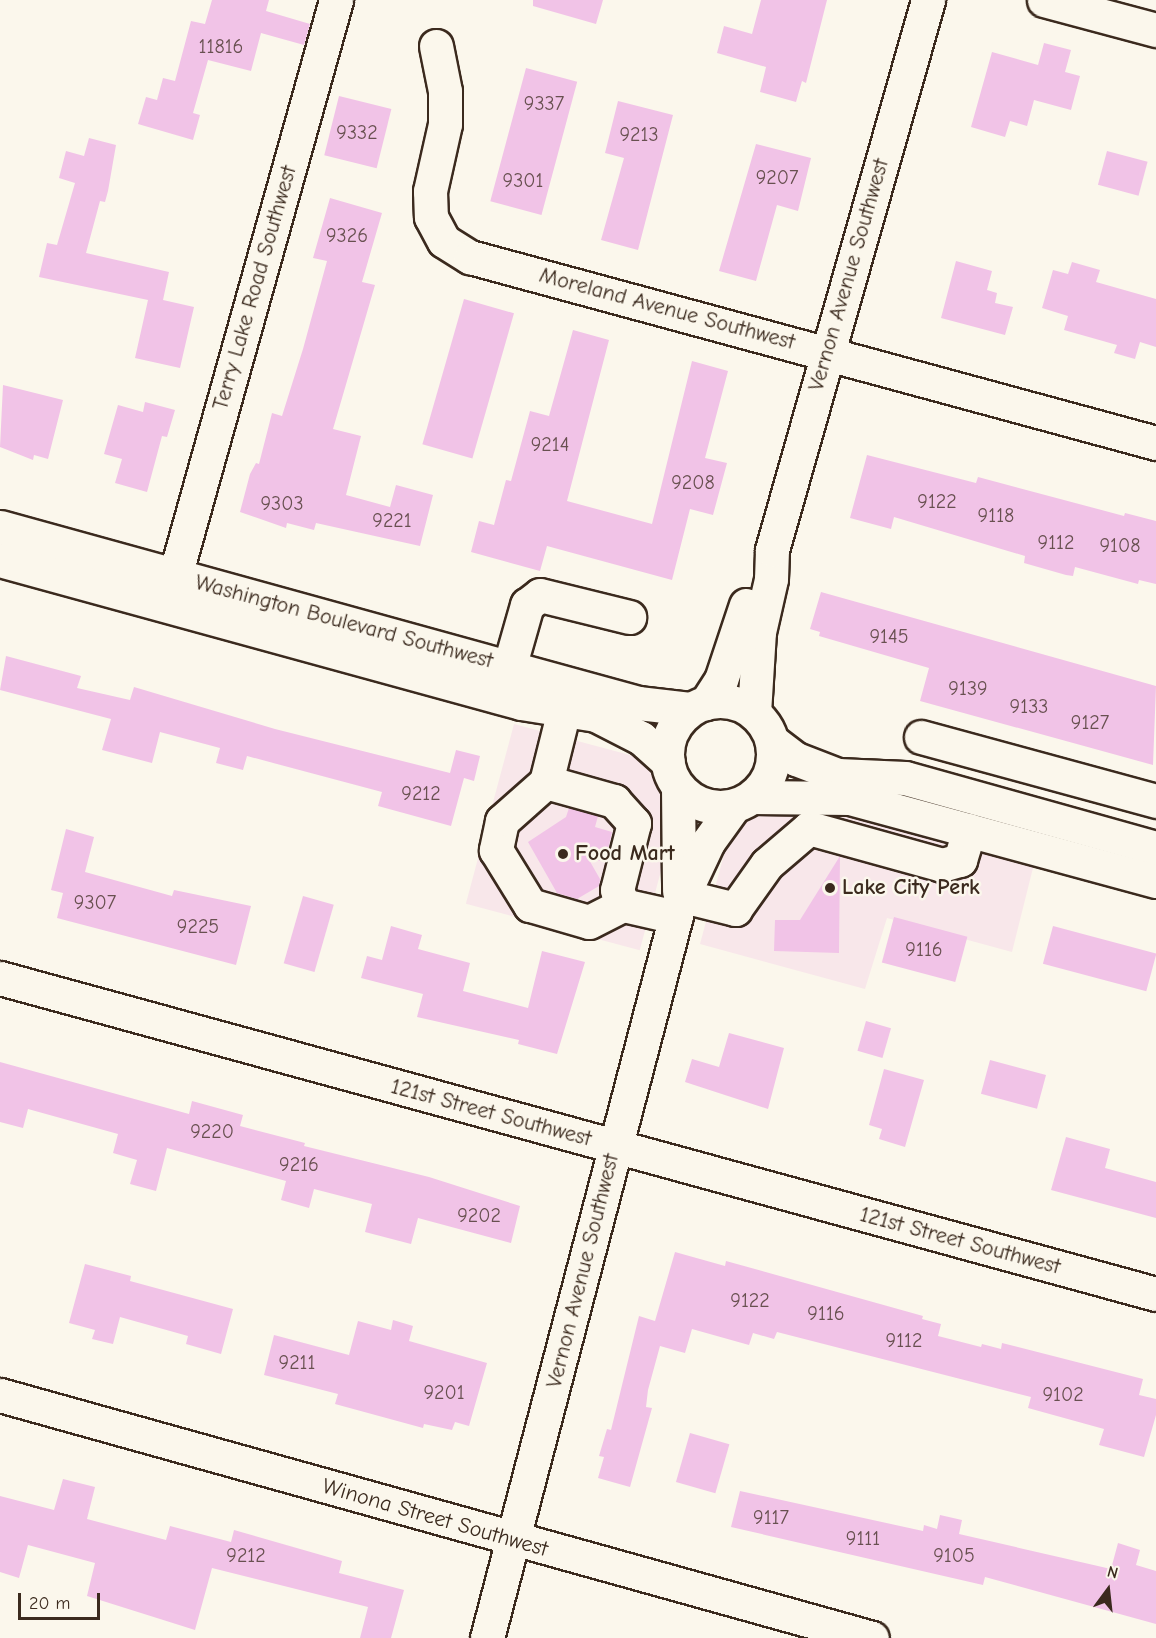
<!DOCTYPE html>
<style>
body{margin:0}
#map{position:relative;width:1156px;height:1638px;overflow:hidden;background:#fbf7ec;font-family:"Comic Neue",sans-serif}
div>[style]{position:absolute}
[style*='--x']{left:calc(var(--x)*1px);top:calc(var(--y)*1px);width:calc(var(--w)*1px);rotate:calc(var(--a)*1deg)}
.built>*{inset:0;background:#f8e7ea;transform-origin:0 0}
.building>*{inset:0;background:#f1c3e7;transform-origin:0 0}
.roads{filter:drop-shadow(2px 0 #3b2a1e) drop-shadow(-2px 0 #3b2a1e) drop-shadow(0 2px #3b2a1e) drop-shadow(0 -2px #3b2a1e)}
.minor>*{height:33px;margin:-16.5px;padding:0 16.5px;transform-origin:16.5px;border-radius:16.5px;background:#fbf7ec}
.major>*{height:33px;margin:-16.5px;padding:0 16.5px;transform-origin:16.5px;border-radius:16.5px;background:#fbf7ec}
.major>.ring{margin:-16.5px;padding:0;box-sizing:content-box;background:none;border:33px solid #fbf7ec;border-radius:50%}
.dots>*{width:16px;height:16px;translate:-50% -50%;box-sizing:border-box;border:3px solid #fbf7ec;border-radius:50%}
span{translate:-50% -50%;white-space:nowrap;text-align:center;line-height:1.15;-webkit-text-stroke:5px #fbf7ec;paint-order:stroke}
.number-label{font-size:20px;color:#685050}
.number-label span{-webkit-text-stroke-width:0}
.street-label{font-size:22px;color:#3b2a1e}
.poi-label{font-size:22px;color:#3b2a1e;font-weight:700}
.left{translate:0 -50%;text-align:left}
.north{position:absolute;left:1078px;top:1560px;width:60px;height:60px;-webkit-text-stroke:4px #fbf7ec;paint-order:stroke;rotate:15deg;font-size:16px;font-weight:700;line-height:24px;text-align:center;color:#3b2a1e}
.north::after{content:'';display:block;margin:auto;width:21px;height:27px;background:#3b2a1e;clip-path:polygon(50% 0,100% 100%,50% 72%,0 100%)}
.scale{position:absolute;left:18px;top:1593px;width:82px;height:27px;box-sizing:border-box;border:3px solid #3b2a1e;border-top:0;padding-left:8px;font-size:18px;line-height:21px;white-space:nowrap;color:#3b2a1e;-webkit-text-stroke:4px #fbf7ec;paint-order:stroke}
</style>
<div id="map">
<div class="built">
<div style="left:514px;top:724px;width:180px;height:186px;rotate:15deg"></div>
<div style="clip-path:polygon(776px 792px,1035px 860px,1012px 952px,887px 918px,865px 989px,700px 944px,737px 806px)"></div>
</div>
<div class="building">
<div style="clip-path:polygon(212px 0,269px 0,266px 11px,310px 24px,304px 45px,261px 33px,251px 71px,208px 60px,193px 113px,200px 115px,193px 140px,138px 124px,146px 97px,157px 100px,163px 78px,175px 81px,191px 21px,205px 24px)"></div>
<div style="clip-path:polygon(533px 0,603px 0,596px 24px,533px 6px)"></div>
<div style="clip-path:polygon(761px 0,827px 0,806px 83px,802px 81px,796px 102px,760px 92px,766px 67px,717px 53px,724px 26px,752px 34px)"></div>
<div style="clip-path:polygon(1044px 43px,1071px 50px,1065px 72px,1080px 76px,1071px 110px,1034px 100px,1027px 126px,1010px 121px,1005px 137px,971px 127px,992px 52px,1038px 65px)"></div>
<div style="left:526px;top:68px;width:53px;height:138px;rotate:15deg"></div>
<div style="left:339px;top:96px;width:54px;height:61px;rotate:14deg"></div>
<div style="clip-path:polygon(618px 101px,673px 115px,638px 250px,601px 240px,624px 158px,605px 153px)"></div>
<div style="clip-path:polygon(89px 138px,116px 145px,108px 191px,105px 202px,100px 201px,86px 253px,169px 272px,163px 300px,194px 307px,180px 368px,135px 358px,148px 300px,39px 277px,47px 243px,57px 245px,75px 183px,59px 178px,66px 151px,84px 156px)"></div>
<div style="clip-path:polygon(756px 144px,811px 158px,798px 211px,777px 205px,756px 281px,719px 271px)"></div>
<div style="left:1107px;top:151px;width:42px;height:35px;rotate:15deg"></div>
<div style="clip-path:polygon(330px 198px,382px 213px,362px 282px,375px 285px,333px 429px,361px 436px,346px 495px,390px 507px,396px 485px,433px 495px,420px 546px,316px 523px,314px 530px,287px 523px,286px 528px,240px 512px,250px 474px,256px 463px,259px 464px,272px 413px,282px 416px,303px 349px,327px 261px,313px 258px)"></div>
<div style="clip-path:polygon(956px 261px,992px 271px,987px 290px,997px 293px,995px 303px,1013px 307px,1005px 335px,941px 318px)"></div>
<div style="clip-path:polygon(1072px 262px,1100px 270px,1096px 282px,1156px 299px,1156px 347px,1140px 342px,1135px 359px,1114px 353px,1117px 345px,1064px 330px,1068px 316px,1042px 308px,1053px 270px,1068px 274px)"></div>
<div style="left:464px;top:299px;width:52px;height:151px;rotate:16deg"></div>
<div style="clip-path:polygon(573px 330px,609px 340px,567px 501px,652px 524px,692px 361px,728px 371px,705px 458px,727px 463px,713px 515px,690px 509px,672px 580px,547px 546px,540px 571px,471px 552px,479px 521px,494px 525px,506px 480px,511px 481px,530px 411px,549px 416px)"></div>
<div style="clip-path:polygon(3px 385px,63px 400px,48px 459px,34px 455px,33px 460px,0 447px)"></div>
<div style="clip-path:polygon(145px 402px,175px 410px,167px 437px,162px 436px,147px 492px,115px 483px,122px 459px,104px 454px,118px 405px,143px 412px)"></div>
<div style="clip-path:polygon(867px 455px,976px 483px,978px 477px,1124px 516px,1125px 513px,1156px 521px,1156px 584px,1139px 580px,1138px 584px,1075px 567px,1073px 576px,1066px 575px,1024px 563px,1025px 556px,894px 517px,891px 529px,850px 518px)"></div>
<div style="clip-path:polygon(821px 592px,1156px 686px,1153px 765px,920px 701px,929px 668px,819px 636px,820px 632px,810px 629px)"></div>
<div style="clip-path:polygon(6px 656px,81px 676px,77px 688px,130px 700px,134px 687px,275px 729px,450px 773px,456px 750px,480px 756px,474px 781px,464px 778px,451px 826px,378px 806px,382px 792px,247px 756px,243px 770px,216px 763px,220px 748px,160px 732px,152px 763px,102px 750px,111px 719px,0 690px)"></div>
<div style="clip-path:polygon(569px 808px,598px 816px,595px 827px,612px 832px,605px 862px,588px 858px,600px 879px,599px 886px,577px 899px,557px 893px,528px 842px,566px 817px)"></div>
<div style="clip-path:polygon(66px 829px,94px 837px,85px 872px,172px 896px,174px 890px,251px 906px,236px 965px,57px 918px,63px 893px,51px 890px)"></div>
<div style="clip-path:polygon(840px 856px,839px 953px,774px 951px,775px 920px,800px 920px)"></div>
<div style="left:303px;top:896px;width:32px;height:70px;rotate:16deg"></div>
<div style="left:894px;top:917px;width:76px;height:47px;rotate:15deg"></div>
<div style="clip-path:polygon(391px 926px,422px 935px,418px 949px,470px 963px,463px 991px,528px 1008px,542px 951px,585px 962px,557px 1054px,518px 1044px,519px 1040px,417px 1017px,423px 994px,361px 978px,367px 956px,382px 960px)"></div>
<div style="left:1053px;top:926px;width:107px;height:39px;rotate:15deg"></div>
<div style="left:866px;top:1021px;width:26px;height:31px;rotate:16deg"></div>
<div style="clip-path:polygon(729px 1033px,784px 1048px,768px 1109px,685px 1082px,692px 1059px,719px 1067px)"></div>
<div style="left:990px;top:1060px;width:58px;height:35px;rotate:15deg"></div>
<div style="clip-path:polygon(0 1062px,189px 1114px,192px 1101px,243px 1115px,240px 1126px,305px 1143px,304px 1146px,429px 1177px,520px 1206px,511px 1243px,418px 1218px,411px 1244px,365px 1232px,372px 1204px,314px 1189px,309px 1208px,281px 1200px,286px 1181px,167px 1148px,156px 1191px,130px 1184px,137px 1160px,113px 1153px,118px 1134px,28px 1109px,23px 1128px,0 1122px)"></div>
<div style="clip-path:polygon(884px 1069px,924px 1080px,905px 1147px,879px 1139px,882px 1129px,869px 1125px)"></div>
<div style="clip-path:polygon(1066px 1137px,1110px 1149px,1105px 1168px,1156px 1182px,1156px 1218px,1051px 1190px)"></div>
<div style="clip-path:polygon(675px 1252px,725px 1266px,726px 1261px,923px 1316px,922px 1319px,941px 1324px,938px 1336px,981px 1347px,982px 1344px,1001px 1349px,1002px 1343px,1143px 1379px,1139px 1395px,1156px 1399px,1156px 1415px,1144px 1457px,1099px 1445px,1104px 1429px,1028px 1408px,1031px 1397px,777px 1332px,774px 1339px,753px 1333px,749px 1345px,692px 1329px,685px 1353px,660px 1346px,648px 1390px,646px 1407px,652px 1408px,630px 1487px,598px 1478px,604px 1457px,599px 1456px,607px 1429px,611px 1430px,639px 1316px,655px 1321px)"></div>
<div style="clip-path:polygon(85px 1264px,131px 1276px,130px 1281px,233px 1309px,221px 1354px,186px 1344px,188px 1336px,120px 1317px,113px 1344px,92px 1339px,95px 1330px,69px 1323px)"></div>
<div style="clip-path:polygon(393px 1320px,413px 1326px,409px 1341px,487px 1363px,469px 1426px,455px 1422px,452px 1430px,424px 1424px,423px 1428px,335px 1404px,338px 1394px,264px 1375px,274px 1335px,349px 1355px,358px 1321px,391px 1330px)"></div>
<div style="left:690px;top:1433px;width:41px;height:51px;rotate:16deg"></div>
<div style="clip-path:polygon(63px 1479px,95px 1487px,87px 1519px,166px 1540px,170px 1526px,231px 1542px,234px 1530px,342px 1561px,339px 1573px,404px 1590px,391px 1638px,360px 1638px,368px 1607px,212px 1568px,195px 1630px,87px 1596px,95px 1563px,28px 1545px,19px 1578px,0 1572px,0 1496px,54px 1510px)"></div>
<div style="clip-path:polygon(740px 1491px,923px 1531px,924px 1525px,937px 1529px,940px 1515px,962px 1520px,959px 1534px,1111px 1569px,1118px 1543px,1140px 1550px,1136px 1565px,1156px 1571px,1156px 1624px,985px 1577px,983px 1585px,731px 1527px)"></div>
</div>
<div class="roads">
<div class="minor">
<div style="--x:1044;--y:0;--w:116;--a:15"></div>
<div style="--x:436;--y:46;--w:46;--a:78.7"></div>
<div style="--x:445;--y:91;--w:33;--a:90"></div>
<div style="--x:445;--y:124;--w:69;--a:102.6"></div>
<div style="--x:430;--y:191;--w:26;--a:88"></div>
<div style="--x:431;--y:217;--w:27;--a:62"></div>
<div style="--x:444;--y:241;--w:31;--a:32"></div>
<div style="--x:470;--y:257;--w:711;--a:15.17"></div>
<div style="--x:175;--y:576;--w:598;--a:-74.38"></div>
<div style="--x:509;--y:668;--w:66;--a:-74.1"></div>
<div style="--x:527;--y:605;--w:16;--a:-38"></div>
<div style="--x:540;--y:595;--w:92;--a:13.9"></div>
<div style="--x:706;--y:703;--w:27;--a:-57"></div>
<div style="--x:721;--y:680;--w:79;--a:-71.6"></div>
<div style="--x:564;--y:710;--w:74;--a:104"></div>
<div style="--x:546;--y:782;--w:59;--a:138.4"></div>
<div style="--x:502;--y:821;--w:30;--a:102"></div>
<div style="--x:496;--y:850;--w:65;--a:58.3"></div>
<div style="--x:530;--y:905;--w:61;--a:16.1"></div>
<div style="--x:589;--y:922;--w:38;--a:-27"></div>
<div style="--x:623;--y:905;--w:54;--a:12.8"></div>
<div style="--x:754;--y:713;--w:81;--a:-86.5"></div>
<div style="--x:759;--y:632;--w:54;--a:-77.2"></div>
<div style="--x:771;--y:579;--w:29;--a:-88"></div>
<div style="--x:772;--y:550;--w:572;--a:-74.16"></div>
<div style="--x:921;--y:737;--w:244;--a:15.2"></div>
<div style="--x:546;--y:782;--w:71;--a:15.6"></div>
<div style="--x:614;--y:801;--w:30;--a:48"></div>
<div style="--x:634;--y:823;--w:69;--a:104.2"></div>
<div style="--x:617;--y:890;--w:16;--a:68"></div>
<div style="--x:678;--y:788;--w:103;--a:89.4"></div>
<div style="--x:683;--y:896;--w:54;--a:14"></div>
<div style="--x:735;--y:909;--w:55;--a:-54.6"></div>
<div style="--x:767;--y:864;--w:55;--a:-40.6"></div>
<div style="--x:809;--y:828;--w:138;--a:15.5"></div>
<div style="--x:942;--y:865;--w:19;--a:-16"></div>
<div style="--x:960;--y:860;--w:31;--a:-73"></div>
<div style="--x:0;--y:978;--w:1198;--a:15.29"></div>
<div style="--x:0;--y:1395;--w:905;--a:15.57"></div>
<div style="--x:487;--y:1638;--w:759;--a:-75.34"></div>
<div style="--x:679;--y:904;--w:68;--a:-64.9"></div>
<div style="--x:708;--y:842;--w:44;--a:-54.2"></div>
</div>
<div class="major">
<div style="--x:0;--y:527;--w:662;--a:15.42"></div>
<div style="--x:638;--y:703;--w:52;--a:6.6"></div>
<div style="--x:0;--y:560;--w:540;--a:15.35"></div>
<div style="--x:521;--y:703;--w:76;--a:9.1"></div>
<div style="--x:596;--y:715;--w:51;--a:27.1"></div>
<div style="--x:641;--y:738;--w:36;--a:42"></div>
<div class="ring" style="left:667px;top:701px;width:73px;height:73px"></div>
<div style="--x:772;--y:741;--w:30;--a:37"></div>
<div style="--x:796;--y:759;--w:45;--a:20.9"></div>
<div style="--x:838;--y:775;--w:67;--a:2.6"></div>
<div style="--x:905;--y:778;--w:261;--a:15.6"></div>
<div style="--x:752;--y:797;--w:98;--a:0.6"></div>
<div style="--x:850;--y:798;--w:317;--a:15.2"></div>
</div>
</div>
<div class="dots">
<div style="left:563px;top:854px;background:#3b2a1e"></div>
<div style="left:830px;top:888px;background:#3b2a1e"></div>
</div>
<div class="number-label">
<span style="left:221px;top:46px">11816</span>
<span style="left:544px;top:103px">9337</span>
<span style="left:357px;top:132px">9332</span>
<span style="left:639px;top:134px">9213</span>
<span style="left:777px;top:177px">9207</span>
<span style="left:523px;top:180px">9301</span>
<span style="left:347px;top:235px">9326</span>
<span style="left:550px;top:444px">9214</span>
<span style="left:693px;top:482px">9208</span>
<span style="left:937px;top:501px">9122</span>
<span style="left:282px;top:503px">9303</span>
<span style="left:996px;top:515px">9118</span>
<span style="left:392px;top:520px">9221</span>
<span style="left:1056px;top:542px">9112</span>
<span style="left:1120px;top:545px">9108</span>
<span style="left:889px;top:636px">9145</span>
<span style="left:968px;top:688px">9139</span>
<span style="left:1029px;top:706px">9133</span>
<span style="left:1090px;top:722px">9127</span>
<span style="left:421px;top:793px">9212</span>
<span style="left:95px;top:902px">9307</span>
<span style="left:198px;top:926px">9225</span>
<span style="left:924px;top:949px">9116</span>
<span style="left:212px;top:1131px">9220</span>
<span style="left:299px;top:1164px">9216</span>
<span style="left:479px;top:1215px">9202</span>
<span style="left:750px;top:1300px">9122</span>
<span style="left:826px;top:1313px">9116</span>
<span style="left:904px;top:1340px">9112</span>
<span style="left:297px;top:1362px">9211</span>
<span style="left:444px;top:1392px">9201</span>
<span style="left:1063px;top:1394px">9102</span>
<span style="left:771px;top:1517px">9117</span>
<span style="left:863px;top:1538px">9111</span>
<span style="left:246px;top:1555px">9212</span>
<span style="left:954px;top:1555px">9105</span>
</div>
<div class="street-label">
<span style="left:849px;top:275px;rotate:-74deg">Vernon Avenue Southwest</span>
<span style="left:255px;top:288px;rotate:-74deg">Terry Lake Road Southwest</span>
<span style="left:667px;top:309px;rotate:15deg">Moreland Avenue Southwest</span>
<span style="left:344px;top:622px;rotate:15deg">Washington Boulevard Southwest</span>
<span style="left:491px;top:1113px;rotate:15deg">121st Street Southwest</span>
<span style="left:960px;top:1241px;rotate:15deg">121st Street Southwest</span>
<span style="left:583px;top:1271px;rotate:-76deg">Vernon Avenue Southwest</span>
<span style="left:435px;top:1518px;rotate:16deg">Winona Street Southwest</span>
</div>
<div class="poi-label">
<span class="left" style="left:575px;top:854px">Food Mart</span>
<span class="left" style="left:842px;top:888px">Lake City Perk</span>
</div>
<div class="north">N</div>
<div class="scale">20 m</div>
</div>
